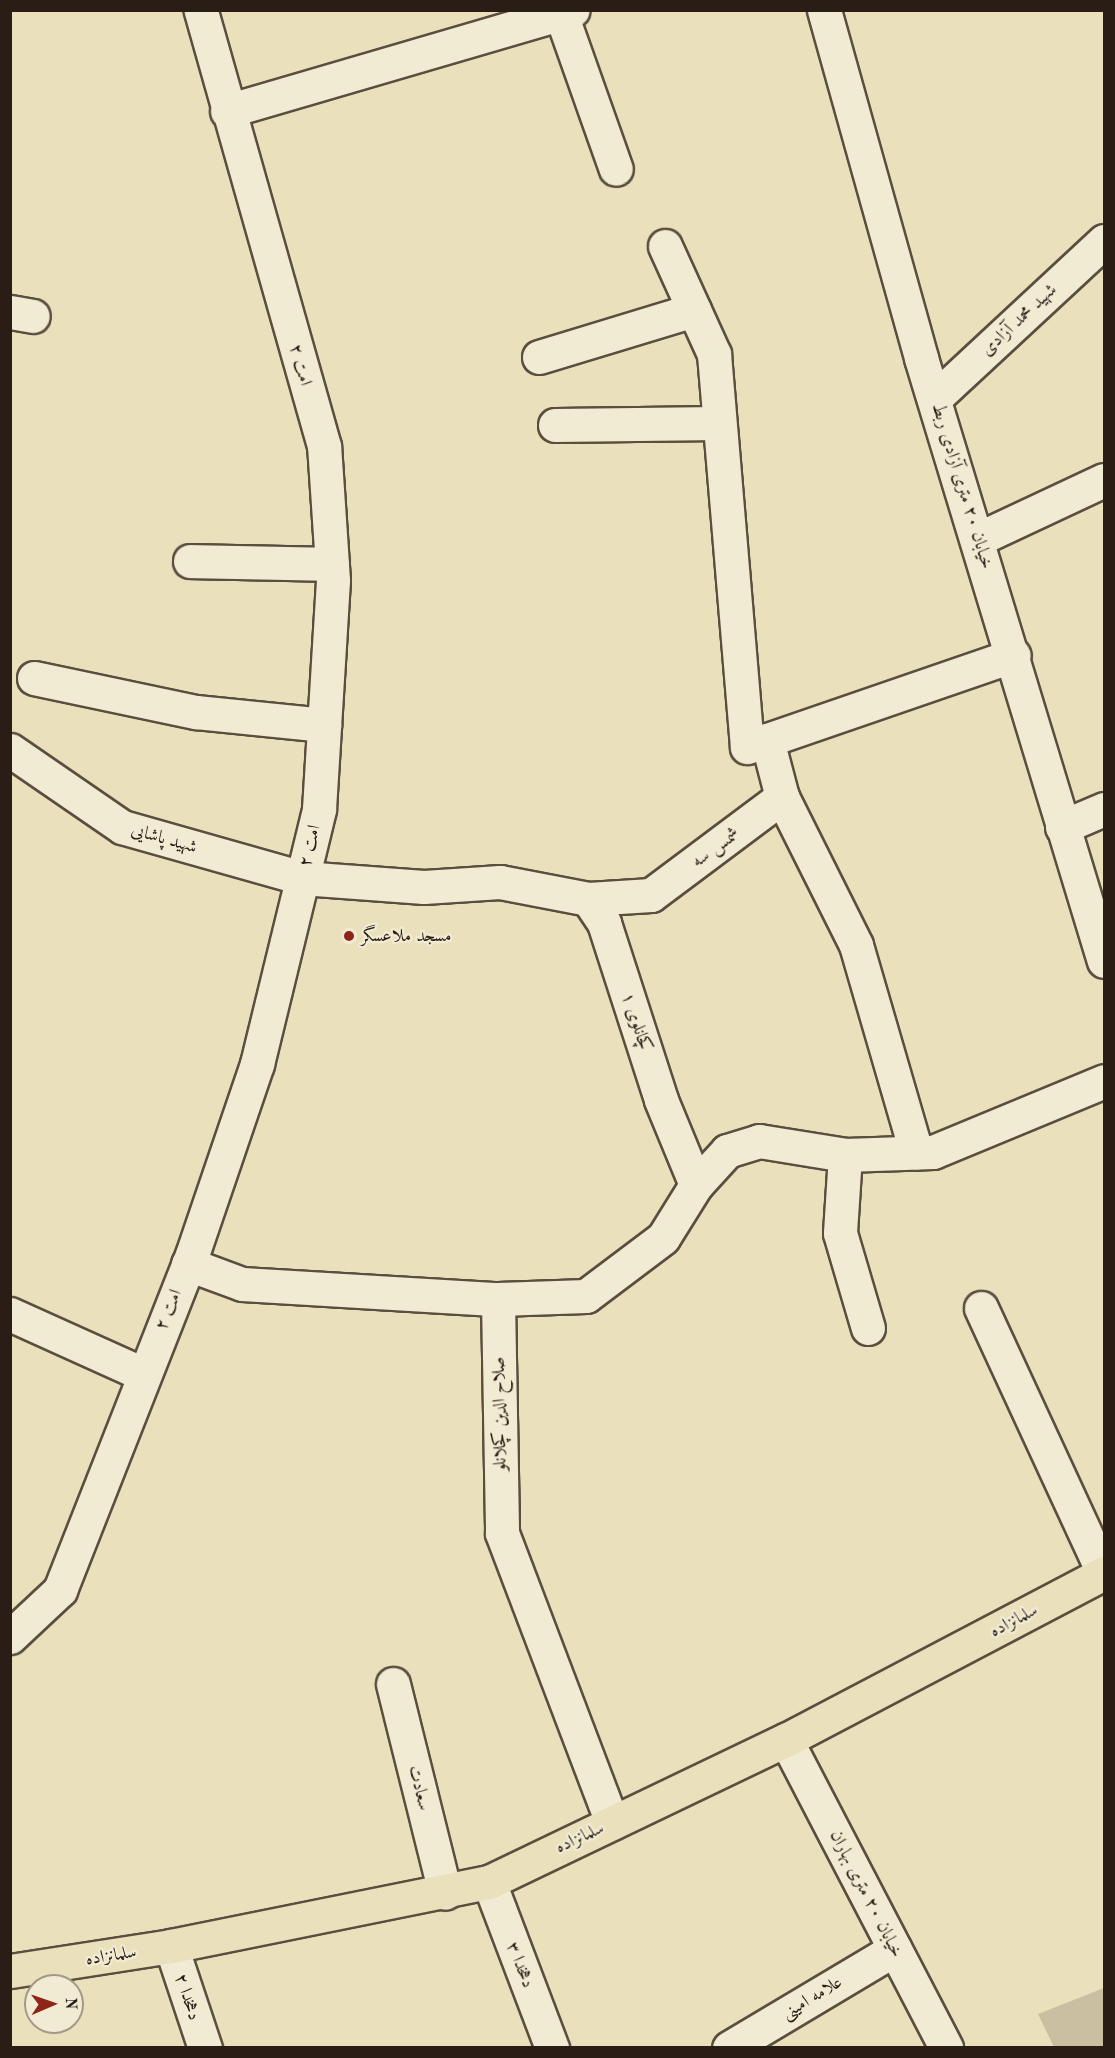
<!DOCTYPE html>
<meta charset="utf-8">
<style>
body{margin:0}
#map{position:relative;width:1115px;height:2058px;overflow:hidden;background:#ebe0bc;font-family:"Old Standard TT",Amiri,serif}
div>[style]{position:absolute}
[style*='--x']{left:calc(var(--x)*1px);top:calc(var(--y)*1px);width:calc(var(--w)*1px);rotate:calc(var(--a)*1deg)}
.green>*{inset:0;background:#cabfa0}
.roads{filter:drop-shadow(2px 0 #5a4e3f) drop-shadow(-2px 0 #5a4e3f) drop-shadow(0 2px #5a4e3f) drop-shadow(0 -2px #5a4e3f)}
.minor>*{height:33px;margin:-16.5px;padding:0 16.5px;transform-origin:16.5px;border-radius:16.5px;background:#f2ebd3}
.major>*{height:33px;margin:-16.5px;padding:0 16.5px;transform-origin:16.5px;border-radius:16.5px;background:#ebe0bc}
.dots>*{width:16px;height:16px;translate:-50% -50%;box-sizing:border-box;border:3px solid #f2ebd3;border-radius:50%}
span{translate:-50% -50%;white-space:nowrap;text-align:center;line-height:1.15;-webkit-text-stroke:4.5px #f2ebd3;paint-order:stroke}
.street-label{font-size:18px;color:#291d15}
.poi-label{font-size:18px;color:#291d15}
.left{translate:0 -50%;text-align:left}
.frame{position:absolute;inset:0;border:12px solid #291d15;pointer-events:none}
.north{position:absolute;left:24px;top:1974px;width:60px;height:60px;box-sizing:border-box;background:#f2ebd3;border:2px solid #a29987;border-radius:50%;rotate:88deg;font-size:16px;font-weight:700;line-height:24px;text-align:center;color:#291d15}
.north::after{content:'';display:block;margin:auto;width:21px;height:27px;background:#8f2418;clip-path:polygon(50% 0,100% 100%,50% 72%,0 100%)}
</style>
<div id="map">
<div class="green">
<div style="clip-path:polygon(1104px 1988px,1104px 2047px,1054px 2047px,1038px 2014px)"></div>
</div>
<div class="roads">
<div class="minor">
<div style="--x:824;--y:10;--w:361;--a:74.4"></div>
<div style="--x:921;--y:358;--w:630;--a:73.12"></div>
<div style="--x:561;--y:14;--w:164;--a:70.5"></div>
<div style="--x:227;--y:111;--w:360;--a:-16.3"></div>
<div style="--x:665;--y:246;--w:119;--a:65.6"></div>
<div style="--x:714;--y:354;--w:394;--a:85.2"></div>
<div style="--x:747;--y:747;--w:282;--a:-19"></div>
<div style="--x:10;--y:312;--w:23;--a:10"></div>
<div style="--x:539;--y:357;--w:162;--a:-16.9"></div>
<div style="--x:934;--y:399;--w:232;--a:-42.9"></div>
<div style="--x:555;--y:425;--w:164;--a:-0.7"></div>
<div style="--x:978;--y:539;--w:139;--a:-25.1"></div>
<div style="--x:190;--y:561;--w:142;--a:1.2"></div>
<div style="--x:34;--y:678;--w:166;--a:11.9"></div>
<div style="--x:196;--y:712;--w:129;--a:5.8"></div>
<div style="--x:10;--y:750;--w:136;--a:34.5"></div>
<div style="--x:122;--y:827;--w:187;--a:15.8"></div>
<div style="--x:302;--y:878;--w:122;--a:4.2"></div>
<div style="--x:424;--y:887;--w:76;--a:-3.8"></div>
<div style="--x:500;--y:882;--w:90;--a:10.9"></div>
<div style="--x:588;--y:899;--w:29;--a:56"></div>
<div style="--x:604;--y:923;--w:186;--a:72.1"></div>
<div style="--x:661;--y:1100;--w:92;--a:67.6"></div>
<div style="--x:696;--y:1185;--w:62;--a:121.9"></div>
<div style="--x:663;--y:1238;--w:96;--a:143"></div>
<div style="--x:586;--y:1296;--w:88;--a:178"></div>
<div style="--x:782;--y:797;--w:165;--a:63.4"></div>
<div style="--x:856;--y:945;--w:216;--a:73.8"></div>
<div style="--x:1062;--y:827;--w:46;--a:-23.2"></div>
<div style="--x:588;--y:899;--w:63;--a:-3.6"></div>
<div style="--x:651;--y:895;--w:164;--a:-36.8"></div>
<div style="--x:782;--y:797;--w:59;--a:-104.7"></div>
<div style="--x:845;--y:1155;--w:78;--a:93.7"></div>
<div style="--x:840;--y:1233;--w:99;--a:73.6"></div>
<div style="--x:696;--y:1185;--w:46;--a:-47.6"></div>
<div style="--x:727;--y:1151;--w:34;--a:-17"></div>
<div style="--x:759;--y:1141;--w:87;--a:9.2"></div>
<div style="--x:845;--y:1155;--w:88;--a:-2"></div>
<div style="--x:933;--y:1152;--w:185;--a:-22.5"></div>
<div style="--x:188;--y:1264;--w:58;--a:20.3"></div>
<div style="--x:242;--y:1284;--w:256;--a:3.4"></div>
<div style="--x:498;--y:1299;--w:234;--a:89"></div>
<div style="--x:502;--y:1533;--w:310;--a:69.2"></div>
<div style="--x:981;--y:1308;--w:293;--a:65.2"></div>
<div style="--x:10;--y:1314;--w:146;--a:24.3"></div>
<div style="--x:10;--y:1637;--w:69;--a:-43.2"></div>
<div style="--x:60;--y:1590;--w:360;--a:-68.5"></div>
<div style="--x:192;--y:1255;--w:202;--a:-71.2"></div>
<div style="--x:257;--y:1064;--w:262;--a:-76.3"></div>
<div style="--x:319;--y:809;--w:229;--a:-86.5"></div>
<div style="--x:333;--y:580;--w:134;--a:-93.8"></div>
<div style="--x:324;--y:446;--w:453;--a:-105.8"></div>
<div style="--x:393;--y:1684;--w:215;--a:76"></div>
<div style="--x:786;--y:1740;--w:347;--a:62.5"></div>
<div style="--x:489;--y:1882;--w:178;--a:69.2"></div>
<div style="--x:171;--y:1946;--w:108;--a:71.6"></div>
<div style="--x:729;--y:2048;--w:193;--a:-30.8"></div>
</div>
<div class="major">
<div style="--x:10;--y:1971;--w:163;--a:-8.8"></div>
<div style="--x:171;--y:1946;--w:324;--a:-11.4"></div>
<div style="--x:489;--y:1882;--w:329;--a:-25.6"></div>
<div style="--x:786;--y:1740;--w:359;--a:-27.7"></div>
</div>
</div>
<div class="dots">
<div style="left:349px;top:936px;background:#8f2418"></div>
</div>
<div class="street-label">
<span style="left:1019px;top:320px;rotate:-43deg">شهید محمد آزادی</span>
<span style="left:300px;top:365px;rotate:74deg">امت ۲</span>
<span style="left:962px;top:486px;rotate:73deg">خیابان ۲۰ متری آزادی ربط</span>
<span style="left:164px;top:839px;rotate:16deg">شهید پاشایی</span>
<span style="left:310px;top:846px;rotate:-76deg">امت ۲</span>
<span style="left:716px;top:848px;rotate:-36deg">شمس سه</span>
<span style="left:636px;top:1022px;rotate:72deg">کچانلوی ۱</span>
<span style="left:169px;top:1310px;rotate:-68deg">امت ۲</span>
<span style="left:500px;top:1414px;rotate:-91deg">صلاح الدین کچلانلو</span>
<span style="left:1014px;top:1621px;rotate:-28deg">سلمانزاده</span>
<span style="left:419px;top:1788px;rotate:76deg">سعادت</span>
<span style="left:580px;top:1838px;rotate:-25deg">سلمانزاده</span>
<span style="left:866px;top:1894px;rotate:63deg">خیابان ۲۰ متری بهاران</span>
<span style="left:111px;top:1956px;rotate:-9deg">سلمانزاده</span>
<span style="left:520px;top:1965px;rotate:69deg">دهخدا ۳</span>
<span style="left:187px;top:1997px;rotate:72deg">دهخدا ۲</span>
<span style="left:812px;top:1998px;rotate:-31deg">علامه امینی</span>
</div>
<div class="poi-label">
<span class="left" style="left:361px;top:936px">مسجد ملاعسگر</span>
</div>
<div class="frame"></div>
<div class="north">N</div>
</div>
